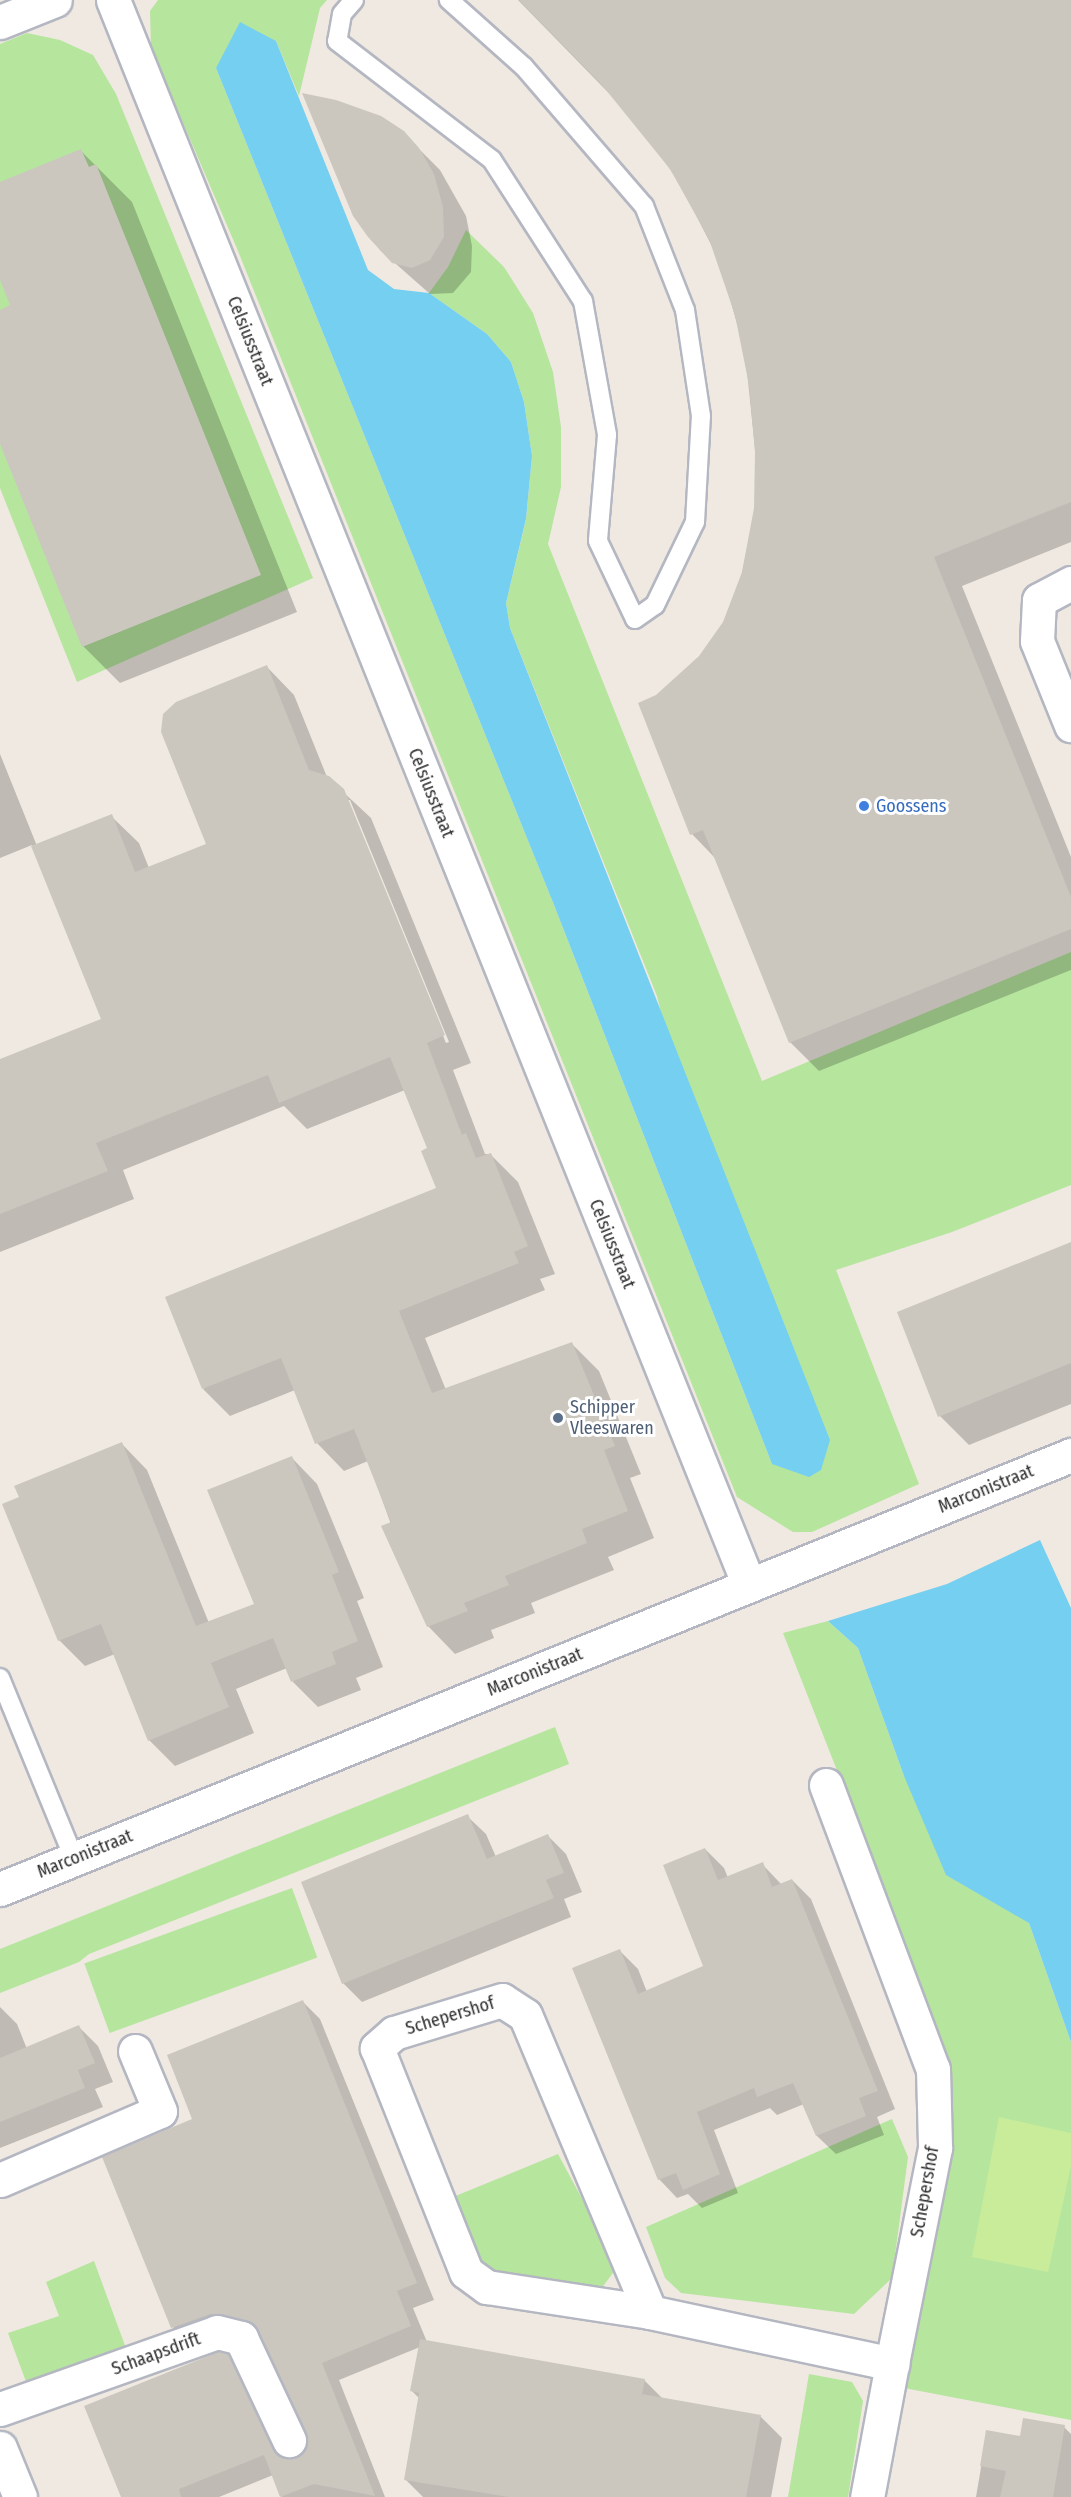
<!DOCTYPE html>
<style>
body{margin:0}
#map{position:relative;width:1071px;height:2497px;overflow:hidden;background:#efe9e1;font-family:"Fira Sans Condensed",sans-serif}
div>[style]{position:absolute}
[style*='--x']{left:calc(var(--x)*1px);top:calc(var(--y)*1px);width:calc(var(--w)*1px);rotate:calc(var(--a)*1deg)}
.green>*{inset:0;background:#b6e59e;transform-origin:0 0}
.pitch>*{inset:0;background:#c9ec9a}
.water>*{inset:0;background:#75cff0}
.shadow>*{inset:0;background:#0003}
.building>*{inset:0;background:#cbc7bf}
.roads{filter:drop-shadow(2px 0 #b4b7c1) drop-shadow(-2px 0 #b4b7c1) drop-shadow(0 2px #b4b7c1) drop-shadow(0 -2px #b4b7c1)}
.service>*{height:18px;margin:-9px;padding:0 9px;transform-origin:9px;border-radius:9px;background:#fff}
.minor>*{height:33px;margin:-16.5px;padding:0 16.5px;transform-origin:16.5px;border-radius:16.5px;background:#fff}
.tertiary>*{height:33px;margin:-16.5px;padding:0 16.5px;transform-origin:16.5px;border-radius:16.5px;background:#fff}
.dots>*{width:16px;height:16px;translate:-50% -50%;box-sizing:border-box;border:3px solid #fff;border-radius:50%}
span{translate:-50% -50%;white-space:nowrap;text-align:center;line-height:1.15;-webkit-text-stroke:6px #fff;paint-order:stroke}
.street-label{font-size:18px;color:#2e2e2e}
.shop-label{font-size:18px;color:#366cbe}
.left{translate:0 -50%;text-align:left}
.service-label{font-size:18px;color:#4e5e75}
</style>
<div id="map">
<div class="green">
<div style="clip-path:polygon(158px 0,327px 0,320px 8px,299px 96px,276px 41px,216px 68px,554px 905px,772px 1464px,657px 996px,510px 628px,506px 603px,526px 520px,532px 456px,524px 402px,511px 362px,487px 334px,429px 293px,448px 267px,466px 230px,504px 267px,533px 313px,553px 372px,561px 427px,561px 487px,548px 544px,762px 1081px,1071px 952px,1071px 1185px,952px 1232px,836px 1270px,919px 1484px,812px 1532px,793px 1532px,737px 1497px,238px 251px,151px 48px,150px 11px)"></div>
<div style="clip-path:polygon(27px 33px,60px 40px,93px 55px,116px 94px,313px 578px,77px 682px,0 488px,0 44px)"></div>
<div style="clip-path:polygon(828px 1621px,858px 1648px,904px 1776px,1012px 1911px,1029px 1923px,1071px 2042px,1071px 2420px,904px 2388px,926px 2271px,952px 2073px,916px 1992px,853px 1811px,783px 1633px)"></div>
<div style="clip-path:polygon(555px 1727px,569px 1764px,89px 1954px,79px 1962px,0 1993px,0 1949px)"></div>
<div style="left:292px;top:1888px;width:74px;height:221px;rotate:70deg"></div>
<div style="clip-path:polygon(892px 2119px,908px 2157px,892px 2278px,854px 2314px,681px 2293px,665px 2278px,646px 2227px)"></div>
<div style="clip-path:polygon(558px 2154px,618px 2266px,601px 2289px,488px 2273px,453px 2197px)"></div>
<div style="clip-path:polygon(94px 2261px,127px 2351px,28px 2387px,8px 2333px,59px 2316px,46px 2282px)"></div>
<div style="clip-path:polygon(809px 2374px,852px 2382px,863px 2401px,848px 2497px,788px 2497px)"></div>
</div>
<div class="pitch">
<div style="clip-path:polygon(999px 2117px,1071px 2133px,1071px 2166px,1048px 2272px,972px 2257px)"></div>
</div>
<div class="water">
<div style="clip-path:polygon(240px 22px,276px 41px,368px 270px,394px 289px,429px 293px,487px 334px,511px 362px,524px 402px,532px 456px,526px 519px,506px 603px,510px 628px,830px 1440px,821px 1470px,809px 1477px,772px 1464px,554px 905px,216px 68px)"></div>
<div style="clip-path:polygon(1040px 1540px,1071px 1608px,1071px 2042px,1029px 1923px,946px 1875px,904px 1776px,858px 1648px,828px 1621px,947px 1584px)"></div>
</div>
<div class="shadow">
<div style="clip-path:polygon(518px 0,1071px 0,1071px 542px,962px 586px,1071px 857px,1071px 970px,819px 1071px,790px 1042px,716px 859px,692px 834px,657px 696px,700px 657px,725px 622px,739px 588px,755px 509px,757px 468px,745px 352px,719px 260px,679px 182px,636px 121px)"></div>
<div style="clip-path:polygon(410px 140px,440px 170px,466px 216px,472px 246px,471px 272px,453px 293px,430px 294px,379px 249px)"></div>
<div style="clip-path:polygon(81px 151px,132px 202px,297px 612px,120px 683px,83px 646px,0 440px,0 311px,12px 306px,0 276px,0 184px)"></div>
<div style="clip-path:polygon(evenodd,267px 667px,294px 695px,327px 777px,371px 818px,471px 1063px,453px 1070px,485px 1154px,490px 1154px,518px 1182px,555px 1274px,540px 1279px,545px 1290px,425px 1338px,446px 1390px,572px 1344px,599px 1371px,641px 1474px,630px 1478px,654px 1538px,608px 1557px,614px 1570px,531px 1603px,535px 1613px,491px 1630px,494px 1638px,455px 1654px,428px 1626px,368px 1461px,344px 1471px,317px 1443px,295px 1390px,230px 1416px,203px 1389px,438px 1189px,429px 1149px,405px 1090px,307px 1129px,284px 1106px,123px 1170px,134px 1199px,0 1252px,0 1061px,103px 1020px,32px 845px,0 858px,0 754px,37px 846px,111px 816px,139px 843px,149px 868px,208px 845px,267px 667px,347px 800px,350px 800px,449px 1042px,446px 1043px,347px 800px)"></div>
<div style="clip-path:polygon(1071px 1244px,1071px 1404px,969px 1445px,940px 1416px)"></div>
<div style="clip-path:polygon(122px 1444px,147px 1470px,209px 1623px,255px 1605px,292px 1458px,317px 1484px,364px 1598px,357px 1601px,383px 1667px,356px 1678px,361px 1690px,318px 1707px,293px 1682px,287px 1668px,236px 1689px,254px 1733px,175px 1766px,149px 1740px,115px 1654px,85px 1666px,59px 1640px)"></div>
<div style="clip-path:polygon(467px 1816px,486px 1834px,496px 1857px,548px 1836px,566px 1854px,582px 1892px,564px 1899px,571px 1917px,362px 2002px,343px 1983px)"></div>
<div style="clip-path:polygon(705px 1849px,724px 1868px,728px 1878px,762px 1864px,782px 1885px,792px 1880px,811px 1899px,895px 2109px,877px 2117px,884px 2135px,836px 2154px,817px 2136px,804px 2104px,777px 2115px,770px 2108px,714px 2130px,738px 2193px,702px 2208px,688px 2194px,677px 2198px,659px 2179px,620px 1951px,638px 1969px,647px 1992px,705px 1966px)"></div>
<div style="clip-path:polygon(303px 2002px,320px 2019px,434px 2300px,413px 2308px,427px 2342px,644px 2380px,663px 2399px,760px 2416px,782px 2438px,771px 2497px,423px 2497px,405px 2479px,419px 2398px,412px 2391px,420px 2347px,339px 2380px,385px 2497px,282px 2497px,273px 2475px,219px 2497px,122px 2497px,227px 2355px,245px 2373px,287px 2457px,298px 2458px,306px 2451px,308px 2432px,261px 2338px,230px 2331px,190px 2345px,173px 2327px,104px 2157px,194px 2120px)"></div>
<div style="clip-path:polygon(0 2007px,17px 2024px,27px 2049px,79px 2027px,98px 2046px,113px 2082px,95px 2089px,103px 2107px,0 2148px)"></div>
<div style="clip-path:polygon(1064px 2427px,1071px 2434px,1071px 2497px,976px 2497px,987px 2432px,1021px 2437px)"></div>
</div>
<div class="building">
<div style="clip-path:polygon(519px 0,1071px 0,1071px 502px,934px 557px,1071px 897px,1071px 929px,789px 1043px,703px 830px,690px 835px,638px 703px,656px 695px,699px 656px,723px 622px,742px 572px,754px 508px,755px 452px,749px 385px,735px 315px,709px 239px,670px 169px,602px 85px)"></div>
<div style="clip-path:polygon(302px 93px,336px 100px,381px 116px,404px 131px,419px 148px,434px 174px,443px 207px,444px 237px,430px 260px,412px 268px,392px 263px,368px 237px,353px 216px)"></div>
<div style="clip-path:polygon(81px 149px,89px 167px,96px 164px,261px 575px,82px 647px,0 444px,0 310px,10px 305px,0 280px,0 182px)"></div>
<div style="clip-path:polygon(267px 665px,309px 770px,329px 776px,344px 789px,445px 1035px,427px 1043px,462px 1135px,466px 1133px,476px 1158px,491px 1153px,528px 1246px,514px 1252px,519px 1263px,399px 1311px,432px 1393px,572px 1342px,615px 1446px,604px 1450px,628px 1511px,582px 1529px,587px 1543px,505px 1576px,509px 1585px,464px 1603px,468px 1611px,427px 1627px,381px 1526px,391px 1522px,354px 1429px,315px 1444px,281px 1358px,202px 1389px,165px 1297px,436px 1188px,421px 1151px,427px 1148px,390px 1057px,279px 1103px,268px 1075px,96px 1143px,108px 1171px,0 1214px,0 1059px,101px 1019px,31px 846px,112px 814px,135px 872px,206px 844px,161px 732px,163px 714px,176px 702px)"></div>
<div style="clip-path:polygon(1071px 1242px,1071px 1363px,938px 1417px,897px 1312px)"></div>
<div style="clip-path:polygon(122px 1442px,196px 1626px,254px 1604px,207px 1490px,292px 1456px,339px 1572px,332px 1575px,358px 1641px,332px 1652px,336px 1664px,291px 1682px,273px 1638px,211px 1663px,229px 1707px,148px 1741px,101px 1624px,58px 1641px,2px 1504px,19px 1497px,14px 1486px)"></div>
<div style="clip-path:polygon(468px 1814px,487px 1859px,548px 1834px,564px 1873px,546px 1880px,554px 1898px,342px 1984px,301px 1882px)"></div>
<div style="clip-path:polygon(705px 1848px,718px 1880px,763px 1862px,772px 1887px,792px 1879px,878px 2091px,859px 2098px,866px 2116px,816px 2136px,793px 2083px,757px 2097px,754px 2088px,697px 2112px,720px 2174px,683px 2190px,676px 2173px,658px 2180px,572px 1968px,620px 1949px,638px 1994px,703px 1966px,663px 1865px)"></div>
<div style="clip-path:polygon(303px 2000px,417px 2283px,397px 2291px,411px 2326px,322px 2363px,375px 2496px,314px 2484px,280px 2497px,264px 2455px,179px 2489px,181px 2497px,121px 2497px,84px 2406px,218px 2352px,228px 2354px,278px 2455px,296px 2457px,305px 2450px,306px 2432px,253px 2324px,211px 2314px,171px 2328px,102px 2157px,192px 2119px,167px 2055px)"></div>
<div style="clip-path:polygon(79px 2025px,95px 2063px,78px 2070px,85px 2088px,0 2122px,0 2058px)"></div>
<div style="clip-path:polygon(420px 2339px,645px 2379px,642px 2394px,761px 2415px,746px 2497px,509px 2497px,404px 2480px,419px 2393px,410px 2391px)"></div>
<div style="clip-path:polygon(1023px 2418px,1065px 2425px,1053px 2497px,1000px 2497px,1006px 2471px,980px 2466px,986px 2430px,1020px 2436px)"></div>
</div>
<div class="roads">
<div class="service">
<div style="--x:354;--y:0;--w:18;--a:131"></div>
<div style="--x:342;--y:14;--w:27;--a:100"></div>
<div style="--x:337;--y:41;--w:195;--a:37.5"></div>
<div style="--x:492;--y:160;--w:168;--a:57.2"></div>
<div style="--x:583;--y:301;--w:136;--a:79.8"></div>
<div style="--x:607;--y:435;--w:106;--a:94.9"></div>
<div style="--x:598;--y:541;--w:86;--a:64.6"></div>
<div style="--x:635;--y:619;--w:24;--a:-35"></div>
<div style="--x:655;--y:605;--w:92;--a:-64.3"></div>
<div style="--x:695;--y:522;--w:106;--a:-86.8"></div>
<div style="--x:701;--y:416;--w:107;--a:-98.6"></div>
<div style="--x:685;--y:310;--w:112;--a:-111.5"></div>
<div style="--x:644;--y:206;--w:184;--a:-130.8"></div>
<div style="--x:524;--y:67;--w:101;--a:-138.2"></div>
<div style="--x:0;--y:1678;--w:195;--a:67.7"></div>
</div>
<div class="minor">
<div style="--x:113;--y:0;--w:1708;--a:68.14"></div>
<div style="--x:1071;--y:583;--w:36;--a:152"></div>
<div style="--x:1039;--y:600;--w:41;--a:92.8"></div>
<div style="--x:1037;--y:641;--w:91;--a:68"></div>
<div style="--x:826;--y:1785;--w:303;--a:69.4"></div>
<div style="--x:933;--y:2069;--w:79;--a:88.5"></div>
<div style="--x:935;--y:2148;--w:220;--a:101.3"></div>
<div style="--x:0;--y:1889;--w:1156;--a:-22.06"></div>
<div style="--x:0;--y:2180;--w:174;--a:-23.3"></div>
<div style="--x:160;--y:2111;--w:65;--a:-112.6"></div>
<div style="--x:650;--y:2312;--w:322;--a:-112.8"></div>
<div style="--x:525;--y:2015;--w:27;--a:-147"></div>
<div style="--x:502;--y:2000;--w:113;--a:163"></div>
<div style="--x:394;--y:2033;--w:23;--a:139"></div>
<div style="--x:377;--y:2048;--w:241;--a:68.3"></div>
<div style="--x:466;--y:2272;--w:26;--a:36"></div>
<div style="--x:487;--y:2287;--w:165;--a:8.7"></div>
<div style="--x:650;--y:2312;--w:248;--a:12.1"></div>
<div style="--x:892;--y:2364;--w:135;--a:100.6"></div>
<div style="--x:0;--y:2409;--w:230;--a:-19.5"></div>
<div style="--x:217;--y:2332;--w:25;--a:14"></div>
<div style="--x:241;--y:2338;--w:113;--a:64.8"></div>
<div style="--x:0;--y:2448;--w:53;--a:67.8"></div>
</div>
<div class="tertiary">
<div style="--x:0;--y:22;--w:59;--a:-21.8"></div>
</div>
</div>
<div class="dots">
<div style="left:864px;top:806px;background:#3f7fe0"></div>
<div style="left:558px;top:1418px;background:#5c6f8a"></div>
</div>
<div class="street-label">
<span style="left:250px;top:341px;rotate:68deg">Celsiusstraat</span>
<span style="left:431px;top:793px;rotate:68deg">Celsiusstraat</span>
<span style="left:612px;top:1244px;rotate:68deg">Celsiusstraat</span>
<span style="left:986px;top:1489px;rotate:-22deg">Marconistraat</span>
<span style="left:535px;top:1672px;rotate:-22deg">Marconistraat</span>
<span style="left:85px;top:1854px;rotate:-22deg">Marconistraat</span>
<span style="left:450px;top:2016px;rotate:-17deg">Schepershof</span>
<span style="left:925px;top:2192px;rotate:-80deg">Schepershof</span>
<span style="left:156px;top:2354px;rotate:-20deg">Schaapsdrift</span>
</div>
<div class="shop-label">
<span class="left" style="left:876px;top:806px">Goossens</span>
</div>
<div class="service-label">
<span class="left" style="left:570px;top:1418px">Schipper<br>Vleeswaren</span>
</div>
</div>
